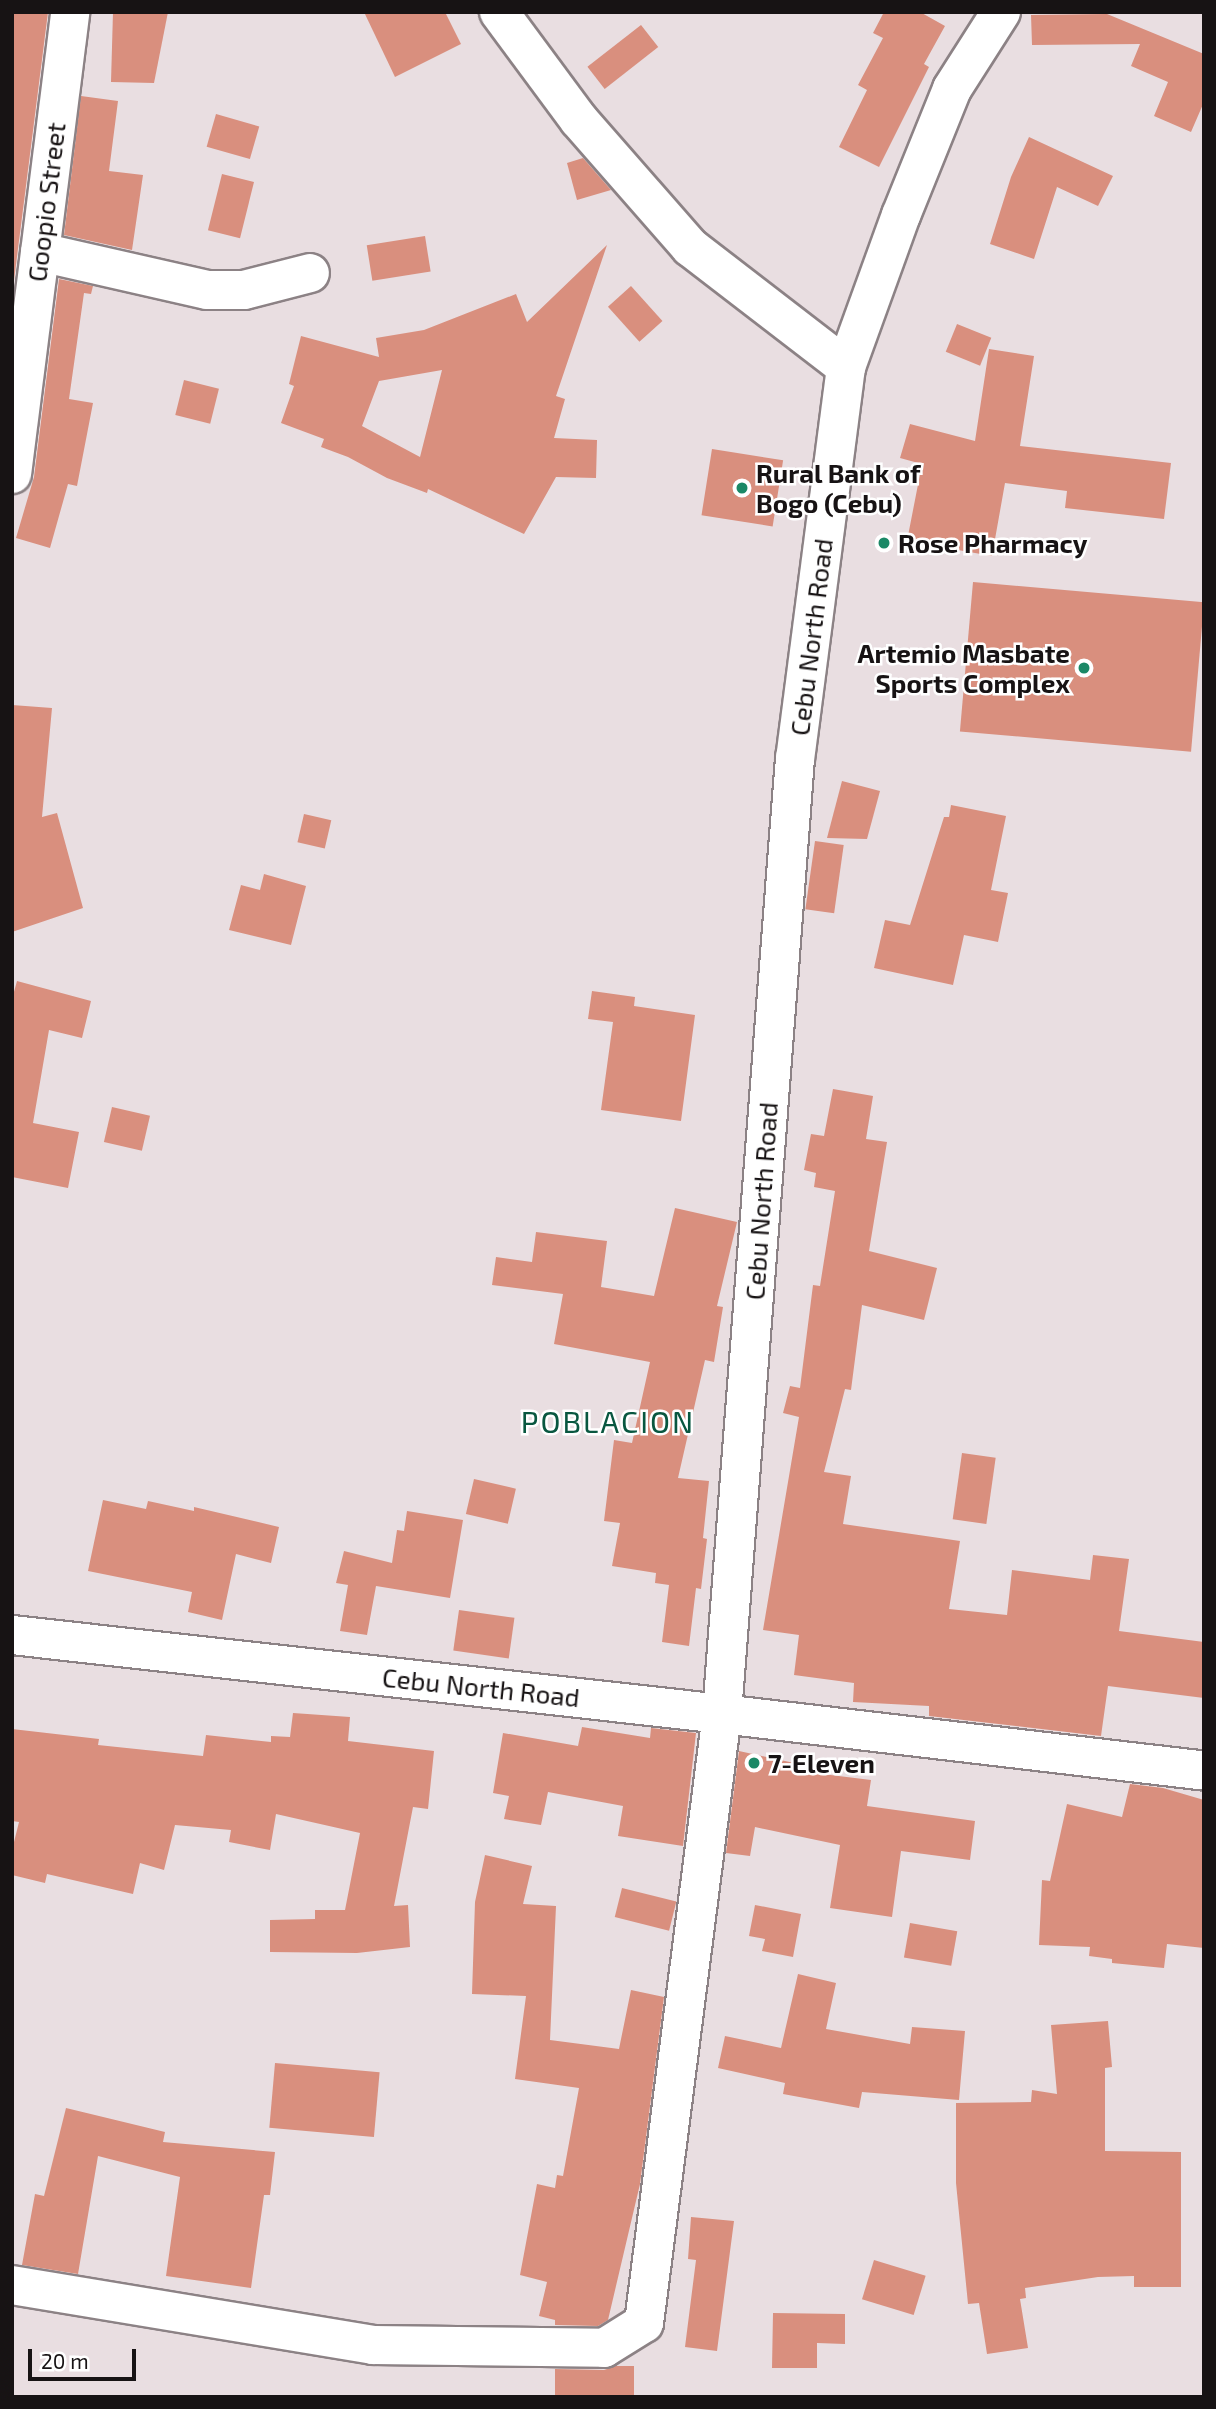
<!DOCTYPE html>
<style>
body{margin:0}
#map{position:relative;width:1216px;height:2409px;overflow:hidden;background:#e9dee1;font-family:"Exo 2",sans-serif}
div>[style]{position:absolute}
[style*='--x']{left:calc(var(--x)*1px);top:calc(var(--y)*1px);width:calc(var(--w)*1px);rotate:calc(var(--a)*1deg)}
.building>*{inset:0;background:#d98f7e;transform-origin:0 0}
.roads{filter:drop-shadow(2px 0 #8c8285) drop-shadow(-2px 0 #8c8285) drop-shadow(0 2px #8c8285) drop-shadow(0 -2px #8c8285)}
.minor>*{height:38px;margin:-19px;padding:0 19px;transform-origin:19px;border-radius:19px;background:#fff}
.secondary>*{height:38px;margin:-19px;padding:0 19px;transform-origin:19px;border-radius:19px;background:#fff}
.trunk>*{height:38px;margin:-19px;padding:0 19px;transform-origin:19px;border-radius:19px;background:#fff}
.dots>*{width:19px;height:19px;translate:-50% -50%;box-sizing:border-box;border:4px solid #fff;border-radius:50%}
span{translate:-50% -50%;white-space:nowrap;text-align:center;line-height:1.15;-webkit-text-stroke:5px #fff;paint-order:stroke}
.street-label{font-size:26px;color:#171314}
.poi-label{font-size:26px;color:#171314;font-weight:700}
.left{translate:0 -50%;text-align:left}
.right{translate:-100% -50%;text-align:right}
.quarter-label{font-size:30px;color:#095740;letter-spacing:2px}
.frame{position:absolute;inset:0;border:14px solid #171314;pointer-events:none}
.scale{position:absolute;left:28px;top:2349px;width:108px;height:32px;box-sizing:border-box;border:4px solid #171314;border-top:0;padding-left:9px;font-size:21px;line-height:24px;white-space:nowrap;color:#171314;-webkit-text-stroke:5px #fff;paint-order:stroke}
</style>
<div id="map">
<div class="building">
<div style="clip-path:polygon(12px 12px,48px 12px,12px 296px)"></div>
<div style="clip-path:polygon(113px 12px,168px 12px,154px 83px,111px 82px)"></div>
<div style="clip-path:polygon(364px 12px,445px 12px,461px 44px,395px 77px)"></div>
<div style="clip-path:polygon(884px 12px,920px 12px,945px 26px,924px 64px,929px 67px,879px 167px,839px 147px,867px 90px,858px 85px,883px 38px,873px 33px)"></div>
<div style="clip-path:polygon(1107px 14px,1204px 54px,1204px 102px,1191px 132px,1154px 116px,1168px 82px,1131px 66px,1140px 44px,1032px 45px,1031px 15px)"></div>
<div style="left:641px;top:25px;width:28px;height:68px;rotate:52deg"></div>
<div style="clip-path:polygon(81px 96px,118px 101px,109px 171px,143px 175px,132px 250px,64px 235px)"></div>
<div style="left:216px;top:114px;width:45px;height:34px;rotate:16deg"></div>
<div style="clip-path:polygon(1029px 137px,1113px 176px,1098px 206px,1057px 187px,1034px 259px,990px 244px,1011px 177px)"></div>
<div style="clip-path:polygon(583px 158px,611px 190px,577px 200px,567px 163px)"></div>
<div style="left:222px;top:174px;width:33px;height:58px;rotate:14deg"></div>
<div style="left:425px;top:236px;width:36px;height:59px;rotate:81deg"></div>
<div style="clip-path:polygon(evenodd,607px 245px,556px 396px,565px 399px,554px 438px,597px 440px,596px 478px,556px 477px,524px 534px,428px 489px,427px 493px,387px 478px,348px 457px,321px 447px,324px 439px,281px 423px,294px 386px,289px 384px,301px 336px,379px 357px,376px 338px,424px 330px,516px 294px,527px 322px,607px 245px,442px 370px,420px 457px,362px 426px,379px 381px,442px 370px)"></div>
<div style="clip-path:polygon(59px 279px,93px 286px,91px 294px,84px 293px,69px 399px,93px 403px,77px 486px,68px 484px,50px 548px,16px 538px,34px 477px)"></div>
<div style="left:631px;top:286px;width:47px;height:31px;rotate:48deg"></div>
<div style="left:957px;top:324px;width:37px;height:30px;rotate:22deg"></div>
<div style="clip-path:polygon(989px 349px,1034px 356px,1020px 446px,1171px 463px,1164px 519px,1065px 508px,1067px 491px,1005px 483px,992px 556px,907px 541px,922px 464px,900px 458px,910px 424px,975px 441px)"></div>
<div style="left:184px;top:380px;width:36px;height:36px;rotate:14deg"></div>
<div style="left:712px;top:449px;width:72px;height:67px;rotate:9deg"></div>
<div style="left:973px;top:582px;width:232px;height:150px;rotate:5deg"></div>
<div style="clip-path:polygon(12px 705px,52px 708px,42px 817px,57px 813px,83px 908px,12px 932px)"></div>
<div style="clip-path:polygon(842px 781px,880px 791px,867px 839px,827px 838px)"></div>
<div style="clip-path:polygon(951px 805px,1006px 816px,991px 890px,1008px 893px,998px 942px,964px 935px,953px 985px,874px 968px,885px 920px,910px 925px,944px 817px,949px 817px)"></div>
<div style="left:304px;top:814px;width:28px;height:29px;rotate:13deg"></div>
<div style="left:815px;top:841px;width:29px;height:69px;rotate:8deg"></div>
<div style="clip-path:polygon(264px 874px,306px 886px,291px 945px,229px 930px,241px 885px,260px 890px)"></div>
<div style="clip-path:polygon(17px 981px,91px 1001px,82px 1038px,49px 1030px,33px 1123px,79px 1132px,68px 1188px,12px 1177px,12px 999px)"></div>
<div style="clip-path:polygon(592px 991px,635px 997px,634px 1006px,695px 1015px,681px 1121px,601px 1110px,613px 1022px,588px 1019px)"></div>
<div style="clip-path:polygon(833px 1089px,873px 1096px,866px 1139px,887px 1142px,869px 1251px,937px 1268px,924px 1320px,862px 1305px,851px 1390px,845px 1389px,824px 1472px,851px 1476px,843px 1524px,960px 1541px,949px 1609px,1007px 1615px,1012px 1570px,1090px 1580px,1093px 1555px,1129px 1559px,1119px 1631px,1204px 1642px,1204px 1698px,1108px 1686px,1101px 1736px,929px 1716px,929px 1706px,853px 1702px,854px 1683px,794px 1675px,799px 1635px,763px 1630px,799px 1417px,783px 1413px,790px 1386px,800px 1388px,813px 1285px,820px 1286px,835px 1191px,814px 1187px,816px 1173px,804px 1170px,811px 1134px,824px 1136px)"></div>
<div style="left:112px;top:1107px;width:39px;height:36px;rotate:13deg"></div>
<div style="clip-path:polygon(675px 1208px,737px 1222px,717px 1306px,723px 1307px,714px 1362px,705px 1360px,678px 1478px,709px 1481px,703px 1538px,707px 1539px,701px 1589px,696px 1588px,689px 1646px,662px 1642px,669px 1585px,655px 1583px,656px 1573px,612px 1566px,620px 1523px,604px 1521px,614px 1440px,632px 1443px,650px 1362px,554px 1344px,563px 1294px,492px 1285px,496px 1257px,532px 1262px,536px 1232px,607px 1241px,601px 1287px,654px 1296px)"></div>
<div style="left:962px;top:1453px;width:34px;height:67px;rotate:8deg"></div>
<div style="left:474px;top:1479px;width:43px;height:36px;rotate:13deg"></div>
<div style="clip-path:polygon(103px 1500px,146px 1509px,148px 1501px,194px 1511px,194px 1507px,279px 1527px,271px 1563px,236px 1554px,222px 1620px,188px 1612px,192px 1592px,88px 1571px)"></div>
<div style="clip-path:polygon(407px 1511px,463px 1520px,450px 1598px,376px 1586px,367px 1635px,340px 1631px,348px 1585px,336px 1583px,344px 1551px,392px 1563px,397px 1530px,404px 1531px)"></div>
<div style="left:459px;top:1610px;width:56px;height:41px;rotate:8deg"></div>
<div style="clip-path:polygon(293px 1713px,350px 1717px,348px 1741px,434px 1751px,428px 1809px,413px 1807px,394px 1906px,408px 1905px,410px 1947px,357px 1953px,270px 1952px,270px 1920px,315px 1919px,315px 1910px,345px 1910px,360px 1833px,276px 1814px,270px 1850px,229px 1842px,231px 1830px,175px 1825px,164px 1870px,140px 1863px,133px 1894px,47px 1874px,45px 1883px,12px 1875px,12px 1850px,19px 1822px,12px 1821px,12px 1729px,99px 1739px,98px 1745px,203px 1756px,206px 1735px,271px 1742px,271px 1736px,290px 1737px)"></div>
<div style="clip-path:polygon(582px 1727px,650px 1738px,651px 1728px,696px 1733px,683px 1846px,618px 1836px,623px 1806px,548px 1792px,541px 1825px,504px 1819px,509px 1796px,493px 1793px,503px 1733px,578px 1746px)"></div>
<div style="clip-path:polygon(739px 1751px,808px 1766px,806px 1772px,871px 1780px,867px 1806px,975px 1821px,970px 1860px,901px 1851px,892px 1917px,830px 1908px,840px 1845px,755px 1827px,750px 1856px,726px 1853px)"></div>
<div style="clip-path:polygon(1130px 1784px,1163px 1788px,1204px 1800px,1204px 1948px,1167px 1944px,1164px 1968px,1112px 1963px,1112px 1959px,1089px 1956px,1090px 1947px,1039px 1945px,1042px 1880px,1050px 1881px,1067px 1804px,1122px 1817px)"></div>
<div style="clip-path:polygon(485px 1855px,532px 1866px,523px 1904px,556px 1906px,550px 2040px,619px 2049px,631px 1990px,664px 1997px,640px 2184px,608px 2320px,598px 2326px,555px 2325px,555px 2320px,539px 2316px,547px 2282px,520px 2275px,537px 2184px,555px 2188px,557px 2175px,563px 2176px,579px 2088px,515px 2079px,526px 1996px,472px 1994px,475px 1902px)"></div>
<div style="left:622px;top:1888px;width:56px;height:30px;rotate:14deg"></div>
<div style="clip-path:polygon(755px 1905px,801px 1914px,793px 1957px,762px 1951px,765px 1939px,749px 1936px)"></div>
<div style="left:910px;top:1923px;width:48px;height:35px;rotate:10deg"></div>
<div style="clip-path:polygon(798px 1974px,836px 1983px,826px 2029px,910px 2044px,912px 2027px,965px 2031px,959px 2100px,862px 2092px,859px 2108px,783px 2094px,785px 2083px,718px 2068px,725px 2036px,781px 2048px)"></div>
<div style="clip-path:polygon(1108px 2021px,1112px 2067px,1105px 2068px,1105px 2151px,1181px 2152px,1181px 2287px,1134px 2287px,1134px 2276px,1098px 2277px,1025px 2288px,1026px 2298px,1020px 2299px,1028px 2348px,987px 2354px,979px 2303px,968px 2304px,956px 2183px,956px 2103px,1031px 2102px,1032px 2090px,1057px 2094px,1051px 2025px)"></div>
<div style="left:275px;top:2063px;width:105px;height:65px;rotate:5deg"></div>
<div style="clip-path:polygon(66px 2108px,165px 2132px,163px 2142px,275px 2152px,270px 2195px,264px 2195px,251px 2288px,166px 2276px,180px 2177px,98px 2156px,78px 2274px,22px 2265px,35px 2194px,44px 2196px)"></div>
<div style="clip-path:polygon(691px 2217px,734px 2221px,717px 2351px,685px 2347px,696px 2260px,688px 2259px)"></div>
<div style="left:874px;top:2260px;width:54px;height:41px;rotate:17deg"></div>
<div style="clip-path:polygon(773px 2313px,845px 2314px,845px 2344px,817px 2343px,817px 2368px,772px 2368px)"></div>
<div style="clip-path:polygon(616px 2366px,634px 2366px,634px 2397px,555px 2397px,555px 2369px,604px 2370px)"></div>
</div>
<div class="roads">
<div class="minor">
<div style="--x:499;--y:12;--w:134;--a:53.5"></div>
<div style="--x:579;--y:120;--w:169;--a:48.8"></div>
<div style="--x:690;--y:247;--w:197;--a:37.6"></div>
<div style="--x:40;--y:252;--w:171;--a:12.8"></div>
<div style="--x:207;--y:290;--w:37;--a:0"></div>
<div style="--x:244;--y:290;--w:68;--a:-14.4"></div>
<div style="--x:12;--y:474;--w:466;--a:-82.8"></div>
<div style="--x:12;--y:2285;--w:366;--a:9.4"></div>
<div style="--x:373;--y:2345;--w:231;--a:0.7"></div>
<div style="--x:604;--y:2348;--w:47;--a:-32"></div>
<div style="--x:644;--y:2323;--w:614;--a:-82.7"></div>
</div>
<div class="secondary">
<div style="--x:12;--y:1635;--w:714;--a:6.35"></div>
</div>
<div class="trunk">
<div style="--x:1001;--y:12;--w:91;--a:122.5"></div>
<div style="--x:952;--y:89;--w:136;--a:112"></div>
<div style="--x:901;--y:215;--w:162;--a:109.9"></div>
<div style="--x:846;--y:367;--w:394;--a:97.4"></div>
<div style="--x:795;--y:758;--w:959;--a:94.37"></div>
<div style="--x:722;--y:1714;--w:485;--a:6.7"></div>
</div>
</div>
<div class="dots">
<div style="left:742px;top:488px;background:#1b8866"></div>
<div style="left:884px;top:543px;background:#1b8866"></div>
<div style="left:1084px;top:668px;background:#1b8866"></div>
<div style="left:754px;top:1763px;background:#1b8866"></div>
</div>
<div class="street-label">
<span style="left:46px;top:202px;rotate:-83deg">Goopio Street</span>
<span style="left:811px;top:637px;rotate:-83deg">Cebu North Road</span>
<span style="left:761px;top:1201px;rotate:-86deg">Cebu North Road</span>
<span style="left:481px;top:1687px;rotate:6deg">Cebu North Road</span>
</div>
<div class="poi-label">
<span class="left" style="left:756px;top:488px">Rural Bank of<br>Bogo (Cebu)</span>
<span class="left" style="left:898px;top:543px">Rose Pharmacy</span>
<span class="right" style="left:1070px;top:668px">Artemio Masbate<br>Sports Complex</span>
<span class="left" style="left:768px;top:1763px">7-Eleven</span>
</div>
<div class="quarter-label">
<span style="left:608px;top:1421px">POBLACION</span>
</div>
<div class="frame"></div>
<div class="scale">20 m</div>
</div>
